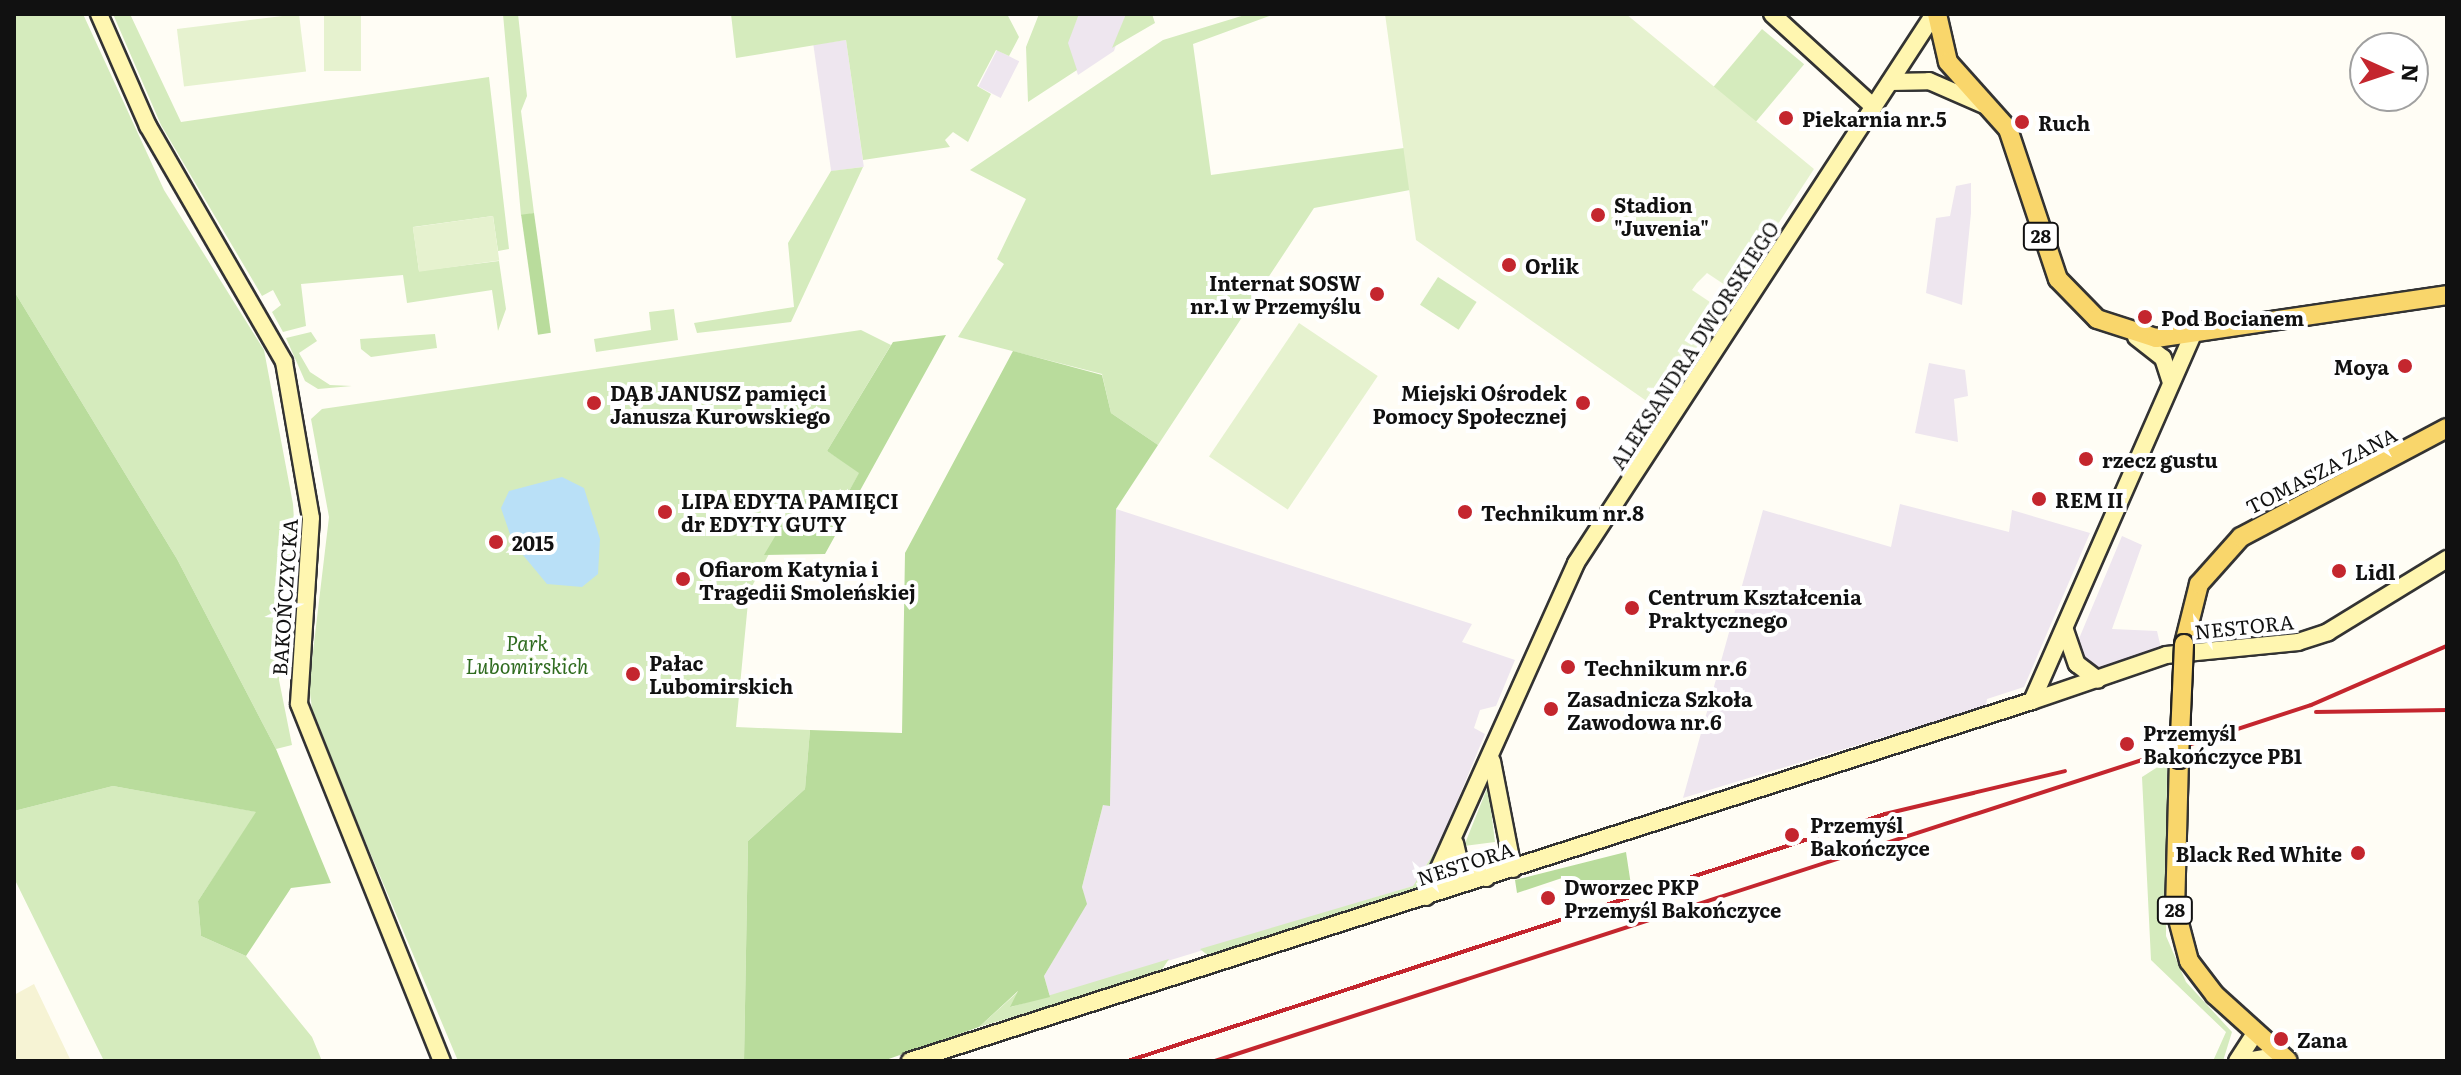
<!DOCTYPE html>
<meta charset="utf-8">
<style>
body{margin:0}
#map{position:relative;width:2461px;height:1075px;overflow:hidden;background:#fffdf5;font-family:Literata,serif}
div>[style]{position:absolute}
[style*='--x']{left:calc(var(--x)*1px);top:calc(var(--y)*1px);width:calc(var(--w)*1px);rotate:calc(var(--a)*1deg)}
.industrial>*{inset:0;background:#eee6ef;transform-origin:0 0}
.farmland>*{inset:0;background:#f6f3d4}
.green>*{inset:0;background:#d5ebbd;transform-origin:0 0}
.forest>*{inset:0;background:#b9dc9c;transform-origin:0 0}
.pitch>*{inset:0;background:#e6f2cf;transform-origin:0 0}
.water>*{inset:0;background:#b9e0f7}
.roads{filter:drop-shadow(2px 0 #333) drop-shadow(-2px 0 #333) drop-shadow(0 2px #333) drop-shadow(0 -2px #333)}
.secondary>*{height:16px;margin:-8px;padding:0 8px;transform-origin:8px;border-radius:8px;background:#fff6b0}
.primary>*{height:18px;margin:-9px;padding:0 9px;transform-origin:9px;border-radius:9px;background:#f9d66b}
.rail>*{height:4px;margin:-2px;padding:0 2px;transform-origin:2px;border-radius:2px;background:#c4262e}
.bridges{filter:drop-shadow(2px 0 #222) drop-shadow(-2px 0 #222) drop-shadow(0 2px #222) drop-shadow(0 -2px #222)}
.primary-bridge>*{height:18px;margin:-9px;padding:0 9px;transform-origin:9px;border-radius:9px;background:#f9d66b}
.dots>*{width:22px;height:22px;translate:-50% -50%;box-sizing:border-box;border:4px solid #fff;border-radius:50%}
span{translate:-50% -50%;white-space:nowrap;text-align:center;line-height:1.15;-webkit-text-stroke:8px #fff;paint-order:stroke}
.shield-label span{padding:2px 6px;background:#fff;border:2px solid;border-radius:6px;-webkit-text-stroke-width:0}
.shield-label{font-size:18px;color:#111;font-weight:700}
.poi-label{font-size:20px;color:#111;font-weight:700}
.left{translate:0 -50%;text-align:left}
.right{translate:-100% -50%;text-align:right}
.street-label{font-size:20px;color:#111}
.park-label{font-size:20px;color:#2f6b1f;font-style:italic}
.frame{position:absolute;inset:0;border:16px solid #111;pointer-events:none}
.north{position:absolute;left:2349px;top:32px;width:80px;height:80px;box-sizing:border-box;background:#fff;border:2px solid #a0a0a0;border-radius:50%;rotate:93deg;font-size:22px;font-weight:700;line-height:32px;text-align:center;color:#111}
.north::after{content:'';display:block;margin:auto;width:28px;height:36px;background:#c4262e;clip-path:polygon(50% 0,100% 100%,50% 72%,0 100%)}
</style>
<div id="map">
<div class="industrial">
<div style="clip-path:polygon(1079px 14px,1126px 14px,1114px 51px,1078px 75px,1067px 43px)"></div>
<div style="left:846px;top:40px;width:128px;height:33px;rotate:82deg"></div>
<div style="left:997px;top:50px;width:25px;height:41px;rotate:27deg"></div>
<div style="clip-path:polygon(1971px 183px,1971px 213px,1962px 305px,1926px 293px,1936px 218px,1950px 216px,1956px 186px)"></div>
<div style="clip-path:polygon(1929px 363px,1965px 370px,1968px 396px,1954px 399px,1958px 442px,1915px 433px)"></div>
<div style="clip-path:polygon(1900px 504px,2009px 532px,2012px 510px,2090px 533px,2024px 687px,1987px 699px,1986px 706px,1683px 798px,1763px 510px,1891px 547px)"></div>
<div style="clip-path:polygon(1116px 509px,1472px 624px,1462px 642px,1515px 660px,1496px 706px,1480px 710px,1474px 728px,1485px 734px,1439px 845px,1413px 886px,1050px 997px,1044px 976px,1086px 904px,1082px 887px,1103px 805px,1110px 805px)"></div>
<div style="clip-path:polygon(2122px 536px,2142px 545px,2112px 629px,2157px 631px,2161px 648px,2103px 669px,2086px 662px,2078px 641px)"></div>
</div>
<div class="farmland">
<div style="clip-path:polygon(34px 984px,71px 1061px,14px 1061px,14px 995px)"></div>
</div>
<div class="green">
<div style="clip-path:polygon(14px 14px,83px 14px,164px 190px,264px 350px,293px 504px,296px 552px,283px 563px,279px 680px,292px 745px,276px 749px,177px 559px,14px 291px)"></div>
<div style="clip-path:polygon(113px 14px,130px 14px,181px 122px,489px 77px,509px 249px,498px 251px,493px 216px,413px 227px,419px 271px,499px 261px,506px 309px,498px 331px,492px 290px,407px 303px,403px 275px,301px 284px,306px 326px,283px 332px,272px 312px,281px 305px,273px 290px,262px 296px,161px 125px)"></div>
<div style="clip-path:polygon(503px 14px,518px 14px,527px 96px,521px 111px,534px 213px,521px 216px)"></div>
<div style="clip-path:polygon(731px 14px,1007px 14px,1019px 37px,1009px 56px,996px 50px,977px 86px,991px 94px,968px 142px,953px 132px,945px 140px,950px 147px,863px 160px,846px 40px,736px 58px)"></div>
<div style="clip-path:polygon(1039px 14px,1079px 14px,1068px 43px,1077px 70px,1028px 102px,1026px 47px)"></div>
<div style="clip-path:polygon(1126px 14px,1152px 14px,1155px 23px,1112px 48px)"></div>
<div style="clip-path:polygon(1248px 14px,1275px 14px,1193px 44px,1211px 175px,1404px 148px,1410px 190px,1314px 208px,1158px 445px,1111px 413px,1102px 374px,958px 337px,1004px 264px,997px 259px,1026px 199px,970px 170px,1163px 40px)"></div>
<div style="left:1762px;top:29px;width:55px;height:76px;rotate:40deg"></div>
<div style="clip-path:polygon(863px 167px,791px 322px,697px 333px,694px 323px,794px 307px,788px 243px,831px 171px)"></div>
<div style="left:1438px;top:277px;width:46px;height:33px;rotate:33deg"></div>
<div style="clip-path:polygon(674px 309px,678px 340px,596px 352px,594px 339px,651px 330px,649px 312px)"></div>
<div style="clip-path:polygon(861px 330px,891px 345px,827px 451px,860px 472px,832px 521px,799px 497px,749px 592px,736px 727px,810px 730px,805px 789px,748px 841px,744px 1061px,458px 1061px,313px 717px,309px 685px,329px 517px,311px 419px,322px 409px)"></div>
<div style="clip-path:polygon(311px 332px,317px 341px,299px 353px,310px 372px,330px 385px,352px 386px,318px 389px,305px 381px,286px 338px)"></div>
<div style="clip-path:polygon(435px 334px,437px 348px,371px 357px,361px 349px,360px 339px)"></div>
<div style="clip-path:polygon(2167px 761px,2166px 936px,2186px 982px,2232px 1032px,2223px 1061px,2213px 1061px,2226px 1032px,2151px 960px,2142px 777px)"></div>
<div style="clip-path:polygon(113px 786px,257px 812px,198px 901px,201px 936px,246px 956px,312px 1037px,322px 1061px,104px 1061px,14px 878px,14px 811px)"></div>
<div style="clip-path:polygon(1488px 786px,1495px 842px,1464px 846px)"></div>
<div style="clip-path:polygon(1439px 845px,1417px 890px,1211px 958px,1200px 949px,1413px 886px)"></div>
<div style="clip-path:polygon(1169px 959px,1159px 974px,979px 1027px,1021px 989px,1011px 1007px)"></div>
</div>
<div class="forest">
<div style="left:534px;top:213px;width:121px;height:13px;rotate:82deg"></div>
<div style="clip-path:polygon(14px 291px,177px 559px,276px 749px,331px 883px,291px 888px,246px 956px,201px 936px,198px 901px,256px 812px,113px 786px,14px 811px)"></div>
<div style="clip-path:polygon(946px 335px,825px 554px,764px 555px,799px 496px,833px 520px,859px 473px,827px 451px,893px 342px)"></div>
<div style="clip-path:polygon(1013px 351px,1102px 375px,1111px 413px,1158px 445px,1116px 509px,1110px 806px,1103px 805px,1082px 887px,1087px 904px,1044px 976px,1050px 997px,1010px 1007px,1018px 991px,979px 1027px,883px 1061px,744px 1061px,748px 841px,805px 789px,810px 730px,902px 733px,905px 553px)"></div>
<div style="clip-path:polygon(1626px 852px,1631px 885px,1603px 894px,1565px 877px,1517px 893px,1515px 880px)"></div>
</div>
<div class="pitch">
<div style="left:299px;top:14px;width:58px;height:123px;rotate:83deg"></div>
<div style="left:324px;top:14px;width:37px;height:57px"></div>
<div style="clip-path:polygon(1385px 14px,1626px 14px,1814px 169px,1734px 291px,1707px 273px,1697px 283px,1692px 290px,1722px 310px,1658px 409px,1416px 240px)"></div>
<div style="left:493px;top:216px;width:45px;height:81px;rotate:82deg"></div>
<div style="left:1299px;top:323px;width:95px;height:161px;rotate:34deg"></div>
</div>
<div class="water">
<div style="clip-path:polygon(562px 477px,584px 488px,600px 539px,598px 574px,582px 587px,547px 584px,513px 543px,501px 508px,509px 491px)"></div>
</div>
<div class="roads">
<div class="secondary">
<div style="--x:99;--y:14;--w:122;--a:66.4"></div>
<div style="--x:148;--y:126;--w:272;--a:60"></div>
<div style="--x:284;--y:362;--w:158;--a:80.2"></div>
<div style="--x:311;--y:518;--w:186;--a:93.7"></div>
<div style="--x:299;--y:704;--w:385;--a:68.2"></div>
<div style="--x:1772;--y:14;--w:138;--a:42.4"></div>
<div style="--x:1890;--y:82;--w:39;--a:-1"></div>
<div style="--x:1929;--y:81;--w:60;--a:23.6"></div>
<div style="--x:2136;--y:337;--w:34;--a:38"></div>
<div style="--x:2163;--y:358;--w:26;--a:72"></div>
<div style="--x:2065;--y:630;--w:36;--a:71"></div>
<div style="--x:2077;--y:664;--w:26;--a:37"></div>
<div style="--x:2032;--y:701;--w:142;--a:-18.9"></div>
<div style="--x:2166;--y:655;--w:133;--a:-5.6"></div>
<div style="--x:2298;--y:642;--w:32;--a:-18"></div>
<div style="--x:2328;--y:632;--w:140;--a:-31.5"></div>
<div style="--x:1492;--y:761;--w:110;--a:79"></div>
<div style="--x:1455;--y:843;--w:22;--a:77"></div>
<div style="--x:1460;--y:864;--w:30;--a:28"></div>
<div style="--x:1426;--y:897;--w:366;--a:-65.8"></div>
<div style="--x:1576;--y:563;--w:655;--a:-56.89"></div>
<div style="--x:910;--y:1061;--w:1178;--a:-17.79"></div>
<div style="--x:2032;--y:701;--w:400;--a:-66.3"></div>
<div style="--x:2237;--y:1061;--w:33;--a:-57"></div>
<div style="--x:2247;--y:1061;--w:35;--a:-10"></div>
</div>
<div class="primary">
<div style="--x:1937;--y:14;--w:49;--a:77.1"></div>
<div style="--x:1948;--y:62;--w:90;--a:48.2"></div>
<div style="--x:2008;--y:129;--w:158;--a:71.6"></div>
<div style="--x:2058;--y:279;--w:56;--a:45.7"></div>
<div style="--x:2097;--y:319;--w:62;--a:17.9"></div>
<div style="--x:2156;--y:338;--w:294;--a:-8.4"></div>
<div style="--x:2184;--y:644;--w:62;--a:-76"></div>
<div style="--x:2199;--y:584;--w:63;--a:-48.2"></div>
<div style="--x:2241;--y:537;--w:233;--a:-27.9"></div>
<div style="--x:2179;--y:759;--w:149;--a:91.5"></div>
<div style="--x:2175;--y:908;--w:55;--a:75.2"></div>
<div style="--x:2189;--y:961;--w:43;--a:52.6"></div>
<div style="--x:2215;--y:995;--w:98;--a:42.1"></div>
</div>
</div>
<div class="rail">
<div style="--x:2316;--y:712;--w:131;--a:-0.9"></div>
<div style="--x:1128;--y:1061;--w:796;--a:-18.07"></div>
<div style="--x:1885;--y:814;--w:185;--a:-13.4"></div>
<div style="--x:1215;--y:1061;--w:1152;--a:-17.99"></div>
<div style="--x:2311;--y:705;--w:148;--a:-23.5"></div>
</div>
<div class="bridges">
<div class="primary-bridge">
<div style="--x:2179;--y:759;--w:115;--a:-87.5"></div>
</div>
</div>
<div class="dots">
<div style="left:1786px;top:118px;background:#c4262e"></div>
<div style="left:2022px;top:122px;background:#c4262e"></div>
<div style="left:1598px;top:215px;background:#c4262e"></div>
<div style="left:1509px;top:265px;background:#c4262e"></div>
<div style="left:1377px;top:294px;background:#c4262e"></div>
<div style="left:2145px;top:317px;background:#c4262e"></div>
<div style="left:2405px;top:366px;background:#c4262e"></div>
<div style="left:594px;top:403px;background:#c4262e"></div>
<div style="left:1583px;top:403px;background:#c4262e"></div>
<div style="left:2086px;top:459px;background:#c4262e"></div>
<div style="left:2039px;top:499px;background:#c4262e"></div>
<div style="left:665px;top:512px;background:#c4262e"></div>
<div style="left:1465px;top:512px;background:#c4262e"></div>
<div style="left:496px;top:542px;background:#c4262e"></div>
<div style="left:2339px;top:571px;background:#c4262e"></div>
<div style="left:683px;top:579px;background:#c4262e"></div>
<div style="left:1632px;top:608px;background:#c4262e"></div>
<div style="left:1568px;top:667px;background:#c4262e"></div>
<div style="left:633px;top:674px;background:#c4262e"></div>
<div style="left:1551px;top:709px;background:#c4262e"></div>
<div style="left:2127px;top:744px;background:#c4262e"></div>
<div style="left:1792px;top:835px;background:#c4262e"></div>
<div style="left:2358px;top:853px;background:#c4262e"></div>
<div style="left:1548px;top:898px;background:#c4262e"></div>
<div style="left:2281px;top:1039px;background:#c4262e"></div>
</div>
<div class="shield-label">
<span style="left:2041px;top:236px">28</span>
<span style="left:2175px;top:910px">28</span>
</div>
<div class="poi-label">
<span class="left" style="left:1802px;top:118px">Piekarnia nr.5</span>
<span class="left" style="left:2038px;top:122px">Ruch</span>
<span class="left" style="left:1614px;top:216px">Stadion<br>"Juvenia"</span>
<span class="left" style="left:1525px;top:265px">Orlik</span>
<span class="right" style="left:1361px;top:294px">Internat SOSW<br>nr.1 w Przemyślu</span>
<span class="left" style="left:2161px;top:317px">Pod Bocianem</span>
<span class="right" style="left:2389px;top:366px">Moya</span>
<span class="left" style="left:610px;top:404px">DĄB JANUSZ pamięci<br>Janusza Kurowskiego</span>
<span class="right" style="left:1567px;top:404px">Miejski Ośrodek<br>Pomocy Społecznej</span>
<span class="left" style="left:2102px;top:459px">rzecz gustu</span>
<span class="left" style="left:2055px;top:499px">REM II</span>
<span class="left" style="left:681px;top:512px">LIPA EDYTA PAMIĘCI<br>dr EDYTY GUTY</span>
<span class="left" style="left:1481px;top:512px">Technikum nr.8</span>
<span class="left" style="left:512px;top:542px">2015</span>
<span class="left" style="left:699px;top:580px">Ofiarom Katynia i<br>Tragedii Smoleńskiej</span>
<span class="left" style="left:2355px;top:571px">Lidl</span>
<span class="left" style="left:1648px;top:608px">Centrum Kształcenia<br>Praktycznego</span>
<span class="left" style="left:649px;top:674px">Pałac<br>Lubomirskich</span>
<span class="left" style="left:1584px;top:667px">Technikum nr.6</span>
<span class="left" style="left:1567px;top:710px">Zasadnicza Szkoła<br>Zawodowa nr.6</span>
<span class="left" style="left:2143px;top:744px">Przemyśl<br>Bakończyce PB1</span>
<span class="left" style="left:1810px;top:836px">Przemyśl<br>Bakończyce</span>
<span class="right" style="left:2342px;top:853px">Black Red White</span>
<span class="left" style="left:1564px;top:898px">Dworzec PKP<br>Przemyśl Bakończyce</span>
<span class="left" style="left:2297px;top:1039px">Zana</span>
</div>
<div class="street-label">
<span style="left:1694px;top:345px;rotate:-57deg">ALEKSANDRA DWORSKIEGO</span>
<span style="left:2321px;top:470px;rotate:-27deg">TOMASZA ZANA</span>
<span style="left:284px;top:597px;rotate:-86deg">BAKOŃCZYCKA</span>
<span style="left:2244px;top:626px;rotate:-6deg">NESTORA</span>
<span style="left:1465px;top:863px;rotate:-18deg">NESTORA</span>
</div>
<div class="park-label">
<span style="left:527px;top:654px">Park<br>Lubomirskich</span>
</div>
<div class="frame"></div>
<div class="north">N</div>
</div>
